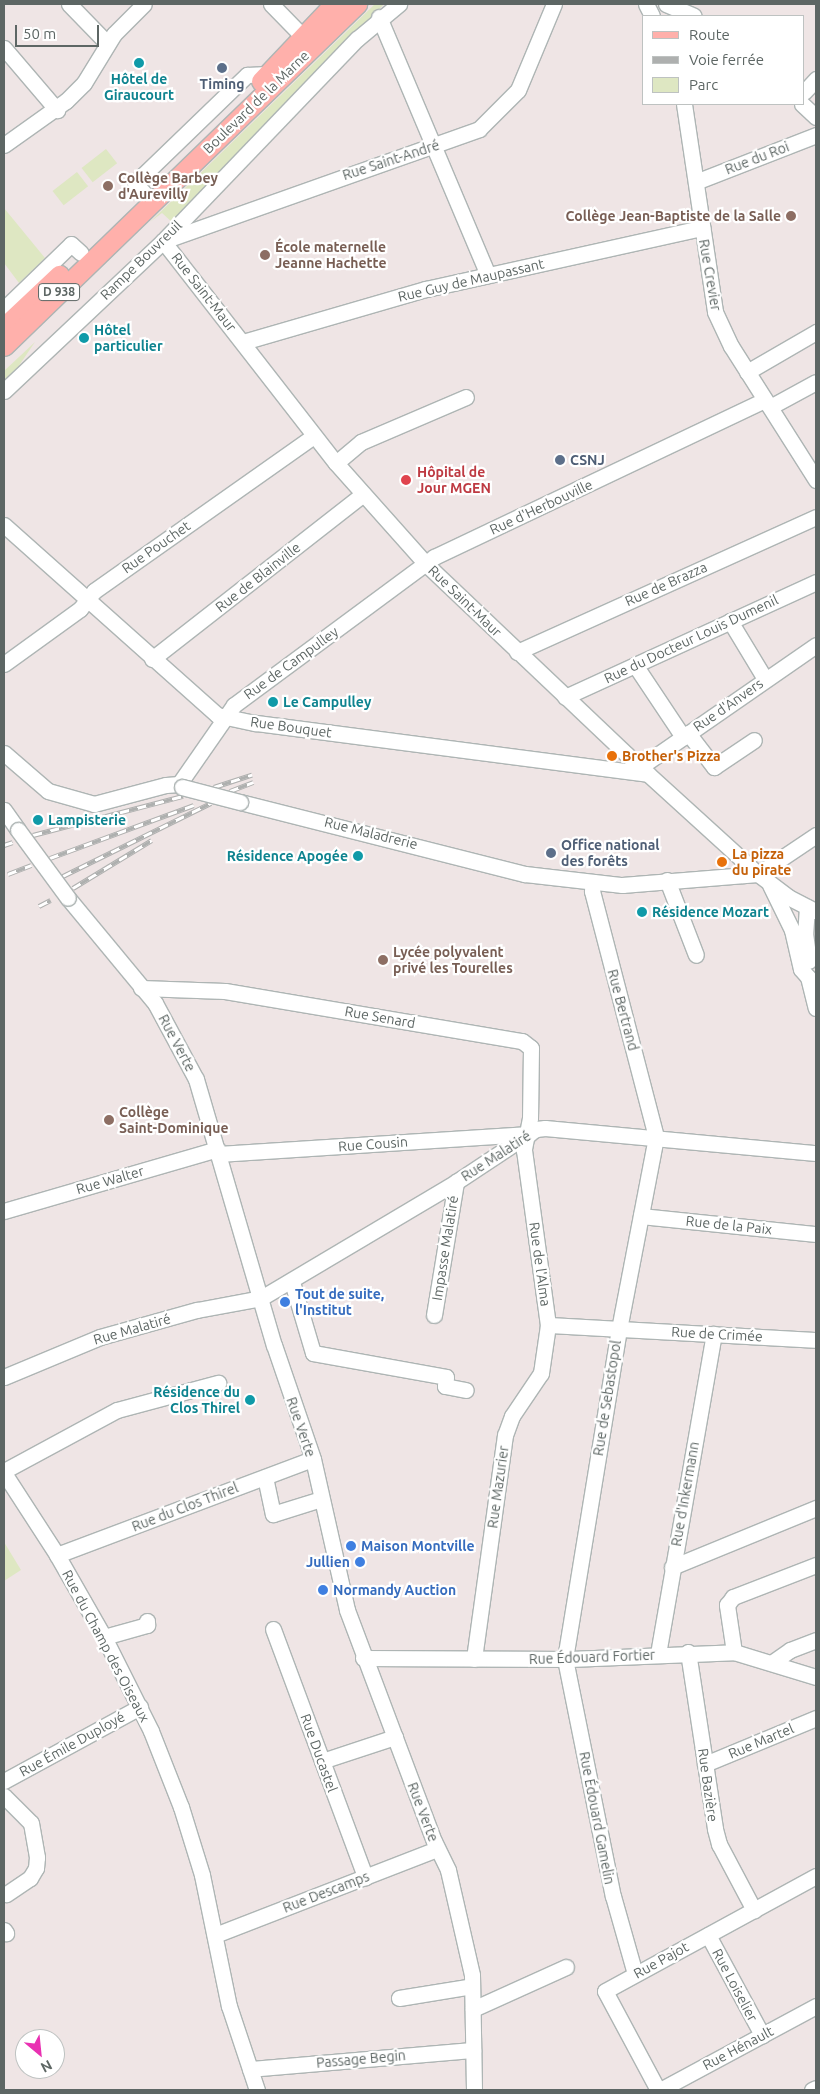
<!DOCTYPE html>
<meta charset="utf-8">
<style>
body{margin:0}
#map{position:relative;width:820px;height:2094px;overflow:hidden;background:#efe5e5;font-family:Ubuntu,sans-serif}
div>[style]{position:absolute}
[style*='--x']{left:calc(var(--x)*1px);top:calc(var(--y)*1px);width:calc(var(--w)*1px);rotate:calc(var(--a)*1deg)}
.green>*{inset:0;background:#dee7c2;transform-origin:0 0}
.roads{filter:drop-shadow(1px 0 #aeb5b4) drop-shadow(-1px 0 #aeb5b4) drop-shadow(0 1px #aeb5b4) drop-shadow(0 -1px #aeb5b4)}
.minor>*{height:15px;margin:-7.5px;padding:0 7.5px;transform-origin:7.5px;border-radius:7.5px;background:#fff}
.major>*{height:19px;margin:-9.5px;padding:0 9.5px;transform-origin:9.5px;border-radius:9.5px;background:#ffb0ab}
.rail>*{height:5px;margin-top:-2.5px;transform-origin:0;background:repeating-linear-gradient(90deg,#fff 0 9px,#aeb0af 0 18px);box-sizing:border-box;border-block:1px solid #aeb0af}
.bridges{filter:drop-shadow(1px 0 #aeb5b4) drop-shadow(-1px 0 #aeb5b4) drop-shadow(0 1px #aeb5b4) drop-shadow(0 -1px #aeb5b4)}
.minor-bridge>*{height:15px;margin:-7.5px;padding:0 7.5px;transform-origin:7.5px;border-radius:7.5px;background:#fff}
.dots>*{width:14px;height:14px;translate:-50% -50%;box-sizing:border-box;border:2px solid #fff;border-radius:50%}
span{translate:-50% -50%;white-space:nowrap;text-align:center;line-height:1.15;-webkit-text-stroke:4.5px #fff;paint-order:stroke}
.shield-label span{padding:1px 4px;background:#fff;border:1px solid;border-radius:4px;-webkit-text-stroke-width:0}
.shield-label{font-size:12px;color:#5d6664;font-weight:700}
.culture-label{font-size:14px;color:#0d838f;font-weight:700}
.left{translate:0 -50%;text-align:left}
.right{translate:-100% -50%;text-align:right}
.service-label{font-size:14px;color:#4e5e75;font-weight:700}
.street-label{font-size:14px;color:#5d6664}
.education-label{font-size:14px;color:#785e54;font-weight:700}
.health-label{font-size:14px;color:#be3a42;font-weight:700}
.food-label{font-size:14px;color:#c56008;font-weight:700}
.shop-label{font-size:14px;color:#366cbe;font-weight:700}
.frame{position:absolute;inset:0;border:5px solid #5d6664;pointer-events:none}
.legend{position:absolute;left:642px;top:15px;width:162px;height:90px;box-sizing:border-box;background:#fff;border:1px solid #bec2c1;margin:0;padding:6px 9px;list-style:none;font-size:15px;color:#5d6664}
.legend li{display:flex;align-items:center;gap:10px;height:25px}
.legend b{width:25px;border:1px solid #bec2c1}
.north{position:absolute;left:15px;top:2029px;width:50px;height:50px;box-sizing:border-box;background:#fff;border:1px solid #bec2c1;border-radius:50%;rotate:152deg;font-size:14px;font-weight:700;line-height:20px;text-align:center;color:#5d6664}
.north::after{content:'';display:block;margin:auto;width:18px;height:22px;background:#e931b2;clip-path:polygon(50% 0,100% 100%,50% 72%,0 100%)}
.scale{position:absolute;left:15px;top:25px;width:84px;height:22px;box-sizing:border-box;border:2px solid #5d6664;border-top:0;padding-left:6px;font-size:15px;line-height:18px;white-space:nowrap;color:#5d6664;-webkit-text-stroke:4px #fff;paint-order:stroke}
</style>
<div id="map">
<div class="green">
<div style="clip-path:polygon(375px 4px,384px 4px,174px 224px,162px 213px,150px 222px)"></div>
<div style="left:106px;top:149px;width:18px;height:31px;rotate:52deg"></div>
<div style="left:77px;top:172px;width:18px;height:31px;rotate:52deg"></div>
<div style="clip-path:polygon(4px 208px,45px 258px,19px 283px,4px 263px)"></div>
<div style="clip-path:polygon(35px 342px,18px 367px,4px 380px,4px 371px)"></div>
<div style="clip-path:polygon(4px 1542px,21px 1570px,4px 1581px)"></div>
</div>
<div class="roads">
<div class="minor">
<div style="--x:69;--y:4;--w:54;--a:45.7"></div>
<div style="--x:271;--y:4;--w:56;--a:45.7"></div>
<div style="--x:646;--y:4;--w:13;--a:63"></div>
<div style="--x:666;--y:4;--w:30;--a:23"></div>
<div style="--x:379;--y:17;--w:280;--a:67.1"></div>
<div style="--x:4;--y:48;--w:82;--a:49.5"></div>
<div style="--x:804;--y:92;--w:18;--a:-47"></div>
<div style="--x:684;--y:104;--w:210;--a:81.5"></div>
<div style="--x:715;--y:312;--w:38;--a:65"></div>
<div style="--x:731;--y:346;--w:159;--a:57.6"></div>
<div style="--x:802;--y:104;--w:19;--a:43"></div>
<div style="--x:4;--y:145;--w:76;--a:-35.4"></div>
<div style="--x:66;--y:101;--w:25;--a:-45"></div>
<div style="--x:84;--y:83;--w:57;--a:-58.5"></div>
<div style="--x:114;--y:34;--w:42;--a:-45"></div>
<div style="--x:698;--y:181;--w:127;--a:-21.3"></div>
<div style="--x:144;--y:193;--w:13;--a:-132"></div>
<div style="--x:135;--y:183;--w:156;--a:-44"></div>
<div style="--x:247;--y:75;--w:20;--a:-3"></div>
<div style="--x:169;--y:239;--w:329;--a:-19.5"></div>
<div style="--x:479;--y:129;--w:55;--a:-45"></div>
<div style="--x:518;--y:90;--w:93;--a:-67.3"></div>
<div style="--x:163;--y:241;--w:281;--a:52.1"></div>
<div style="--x:336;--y:463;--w:135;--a:48.3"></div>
<div style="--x:426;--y:564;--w:276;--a:43.5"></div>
<div style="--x:626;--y:754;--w:178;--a:42.3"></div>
<div style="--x:758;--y:874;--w:38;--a:37"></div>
<div style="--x:788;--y:897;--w:31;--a:27"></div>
<div style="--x:4;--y:309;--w:93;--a:-44.1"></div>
<div style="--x:71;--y:244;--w:13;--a:42"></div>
<div style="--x:243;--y:342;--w:191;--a:-16.2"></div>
<div style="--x:426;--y:289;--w:283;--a:-12.5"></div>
<div style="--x:747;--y:372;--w:80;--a:-30.1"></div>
<div style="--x:4;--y:391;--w:219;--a:-43.3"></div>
<div style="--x:163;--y:241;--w:280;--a:-46.2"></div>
<div style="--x:357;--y:39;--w:55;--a:-39.8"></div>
<div style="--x:770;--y:407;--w:52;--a:-28.5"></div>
<div style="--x:336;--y:463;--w:33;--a:-40"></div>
<div style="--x:361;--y:442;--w:114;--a:-23.2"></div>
<div style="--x:4;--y:525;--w:285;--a:41.7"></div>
<div style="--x:217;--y:715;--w:40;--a:12"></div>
<div style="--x:256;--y:723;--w:395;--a:7.4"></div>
<div style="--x:730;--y:621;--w:68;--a:58.9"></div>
<div style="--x:517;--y:652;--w:328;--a:-24.3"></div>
<div style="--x:152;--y:659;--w:268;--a:-38"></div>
<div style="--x:4;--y:664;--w:94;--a:-35.9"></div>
<div style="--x:80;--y:609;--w:23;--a:-52"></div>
<div style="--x:94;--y:591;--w:269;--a:-35.2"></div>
<div style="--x:635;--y:665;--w:87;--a:56.3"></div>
<div style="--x:565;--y:697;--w:276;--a:-24.6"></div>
<div style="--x:688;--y:733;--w:43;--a:52.6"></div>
<div style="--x:714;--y:767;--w:48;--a:-34"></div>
<div style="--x:4;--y:753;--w:58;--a:40.8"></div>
<div style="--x:48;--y:791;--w:48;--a:15.8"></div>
<div style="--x:94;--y:804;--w:74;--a:-14.8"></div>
<div style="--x:166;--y:785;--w:13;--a:-4"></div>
<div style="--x:179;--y:784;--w:4;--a:45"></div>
<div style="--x:640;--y:767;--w:214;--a:-34.7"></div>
<div style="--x:179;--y:784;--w:96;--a:-55.2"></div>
<div style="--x:234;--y:705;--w:249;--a:-36.5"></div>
<div style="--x:434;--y:557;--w:366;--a:-25.4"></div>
<div style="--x:240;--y:802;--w:294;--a:14.2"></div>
<div style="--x:525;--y:874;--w:98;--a:6.5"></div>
<div style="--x:622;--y:885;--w:136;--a:-4.6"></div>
<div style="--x:4;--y:810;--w:24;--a:55"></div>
<div style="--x:758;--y:874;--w:70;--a:-33.9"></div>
<div style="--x:667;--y:880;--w:80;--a:68.9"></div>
<div style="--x:593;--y:882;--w:9;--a:96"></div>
<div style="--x:592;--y:891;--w:254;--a:75.4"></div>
<div style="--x:656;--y:1137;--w:196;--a:100.9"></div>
<div style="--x:619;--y:1329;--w:334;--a:99.3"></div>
<div style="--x:565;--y:1659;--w:242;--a:78.6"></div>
<div style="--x:613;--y:1896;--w:81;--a:74.2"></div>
<div style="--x:770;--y:885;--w:50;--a:63.9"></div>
<div style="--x:792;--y:930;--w:40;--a:77"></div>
<div style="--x:801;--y:969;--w:11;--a:49"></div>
<div style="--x:808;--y:977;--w:32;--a:76"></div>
<div style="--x:68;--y:898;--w:136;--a:50.4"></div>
<div style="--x:155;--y:1003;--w:86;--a:61.7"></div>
<div style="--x:196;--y:1079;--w:277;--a:73.7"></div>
<div style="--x:274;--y:1345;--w:120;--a:71.1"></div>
<div style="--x:313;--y:1459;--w:155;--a:77.3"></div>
<div style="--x:347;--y:1610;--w:247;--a:69.4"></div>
<div style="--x:434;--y:1841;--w:32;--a:64"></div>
<div style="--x:448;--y:1870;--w:108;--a:77.1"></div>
<div style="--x:472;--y:1975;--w:115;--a:89"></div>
<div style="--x:807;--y:907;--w:26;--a:94"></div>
<div style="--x:805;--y:933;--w:28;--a:82"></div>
<div style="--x:141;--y:988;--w:84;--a:2"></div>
<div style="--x:225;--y:991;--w:301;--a:9.6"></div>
<div style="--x:522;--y:1041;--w:11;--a:38"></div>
<div style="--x:531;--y:1048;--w:70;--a:90.8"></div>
<div style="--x:530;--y:1118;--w:33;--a:101"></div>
<div style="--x:524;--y:1150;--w:177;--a:82.2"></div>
<div style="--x:548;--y:1325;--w:49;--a:98.3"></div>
<div style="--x:541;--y:1373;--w:52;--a:124"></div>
<div style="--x:512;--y:1416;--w:20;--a:110"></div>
<div style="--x:505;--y:1435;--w:226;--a:97.9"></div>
<div style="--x:218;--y:1154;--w:312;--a:-3.7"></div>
<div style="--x:4;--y:1211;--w:222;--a:-16.2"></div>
<div style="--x:641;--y:1216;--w:176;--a:5.9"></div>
<div style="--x:292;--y:1282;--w:74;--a:73.5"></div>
<div style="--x:313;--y:1353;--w:135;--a:10.2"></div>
<div style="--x:446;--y:1377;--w:9;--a:96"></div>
<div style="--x:445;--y:1386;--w:21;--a:11"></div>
<div style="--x:434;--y:1315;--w:135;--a:-80.6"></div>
<div style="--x:548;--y:1325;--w:268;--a:3.2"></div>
<div style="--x:4;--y:1377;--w:104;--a:-22.6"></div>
<div style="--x:100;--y:1337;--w:101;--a:-15.6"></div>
<div style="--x:197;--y:1310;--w:65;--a:-10.6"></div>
<div style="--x:261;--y:1298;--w:227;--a:-30.7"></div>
<div style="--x:456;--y:1182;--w:96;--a:-33.5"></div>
<div style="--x:536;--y:1129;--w:9;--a:-6"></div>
<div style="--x:545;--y:1128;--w:272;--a:5.3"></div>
<div style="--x:4;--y:1471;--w:128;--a:-28.4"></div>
<div style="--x:117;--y:1410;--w:105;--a:-15"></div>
<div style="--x:4;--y:1473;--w:98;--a:57.1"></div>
<div style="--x:57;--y:1555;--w:95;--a:60.2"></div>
<div style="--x:104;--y:1637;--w:105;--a:63.4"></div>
<div style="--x:151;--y:1731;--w:82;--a:68.5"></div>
<div style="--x:181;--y:1807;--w:71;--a:72.8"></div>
<div style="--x:202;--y:1875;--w:134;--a:78.4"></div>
<div style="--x:229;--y:2006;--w:89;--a:71.6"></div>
<div style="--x:265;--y:1477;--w:38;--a:78"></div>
<div style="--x:273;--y:1514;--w:50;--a:-17.4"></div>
<div style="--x:57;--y:1555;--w:273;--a:-20.6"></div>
<div style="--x:672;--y:1567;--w:156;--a:-22.3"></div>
<div style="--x:273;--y:1629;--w:265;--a:69.6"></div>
<div style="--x:104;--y:1637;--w:45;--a:-15.6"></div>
<div style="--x:147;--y:1625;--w:4;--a:-90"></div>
<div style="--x:688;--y:1652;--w:179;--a:81.3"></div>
<div style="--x:715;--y:1829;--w:16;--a:75"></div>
<div style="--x:719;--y:1844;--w:75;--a:62.1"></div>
<div style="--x:734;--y:1652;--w:48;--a:-98.5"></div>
<div style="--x:727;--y:1605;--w:10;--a:-53"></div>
<div style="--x:733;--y:1597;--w:89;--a:-21.1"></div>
<div style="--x:658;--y:1654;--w:325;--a:-80.1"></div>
<div style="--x:363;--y:1658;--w:207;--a:0.3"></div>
<div style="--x:570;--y:1659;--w:164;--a:-2.4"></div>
<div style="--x:734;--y:1652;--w:86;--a:17"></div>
<div style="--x:773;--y:1662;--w:21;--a:-35"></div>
<div style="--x:790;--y:1650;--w:28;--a:-21"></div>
<div style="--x:322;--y:1761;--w:77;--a:-18.2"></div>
<div style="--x:705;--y:1764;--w:120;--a:-22.5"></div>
<div style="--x:4;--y:1781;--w:155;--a:-28.6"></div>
<div style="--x:4;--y:1796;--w:38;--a:45"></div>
<div style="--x:31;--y:1823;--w:35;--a:80"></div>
<div style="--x:37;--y:1857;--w:11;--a:95"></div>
<div style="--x:36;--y:1868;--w:12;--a:121"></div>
<div style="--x:30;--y:1878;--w:29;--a:146"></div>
<div style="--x:4;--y:1930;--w:4;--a:56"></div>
<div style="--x:215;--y:1935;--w:238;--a:-21.2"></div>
<div style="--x:708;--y:1935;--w:114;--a:61.6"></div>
<div style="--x:399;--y:1998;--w:74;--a:-9.3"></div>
<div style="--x:473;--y:2009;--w:102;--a:-24.3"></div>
<div style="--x:250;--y:2069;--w:224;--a:-4.9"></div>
<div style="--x:658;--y:2090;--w:112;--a:-118.2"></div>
<div style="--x:605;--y:1991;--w:240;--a:-28.6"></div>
<div style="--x:660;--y:2090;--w:177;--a:-28.3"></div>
<div style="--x:812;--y:2090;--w:4;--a:-27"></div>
</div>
<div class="major">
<div style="--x:261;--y:81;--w:106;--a:-46.5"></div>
<div style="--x:4;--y:327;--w:76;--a:-43.4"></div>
<div style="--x:4;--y:346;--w:492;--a:-44.1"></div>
</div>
</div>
<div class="rail">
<div style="--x:214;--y:787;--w:40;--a:-18"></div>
<div style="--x:230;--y:791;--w:25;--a:-21"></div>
<div style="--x:33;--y:835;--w:155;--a:-14.6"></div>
<div style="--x:4;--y:845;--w:9;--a:-18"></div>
<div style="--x:50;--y:858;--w:153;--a:-20.2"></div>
<div style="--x:8;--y:874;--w:25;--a:-21"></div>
<div style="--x:63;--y:876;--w:165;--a:-26.3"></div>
<div style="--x:73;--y:888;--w:92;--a:-31.3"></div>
<div style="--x:39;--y:906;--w:13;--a:-27"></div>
</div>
<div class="bridges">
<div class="minor-bridge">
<div style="--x:182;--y:787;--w:60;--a:14.5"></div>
<div style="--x:18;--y:830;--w:84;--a:53.7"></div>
</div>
</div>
<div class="dots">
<div style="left:139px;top:63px;background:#0f9aa8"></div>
<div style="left:222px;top:68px;background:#5c6f8a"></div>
<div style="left:108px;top:186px;background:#8d6e63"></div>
<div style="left:791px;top:216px;background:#8d6e63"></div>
<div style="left:265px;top:255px;background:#8d6e63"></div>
<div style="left:84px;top:338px;background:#0f9aa8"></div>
<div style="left:560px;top:460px;background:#5c6f8a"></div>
<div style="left:406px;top:480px;background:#e0444e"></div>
<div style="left:273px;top:702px;background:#0f9aa8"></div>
<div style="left:612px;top:756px;background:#e8710a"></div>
<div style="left:38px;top:820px;background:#0f9aa8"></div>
<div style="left:551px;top:853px;background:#5c6f8a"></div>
<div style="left:358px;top:856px;background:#0f9aa8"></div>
<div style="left:722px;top:862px;background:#e8710a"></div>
<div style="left:642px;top:912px;background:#0f9aa8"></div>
<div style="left:383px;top:960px;background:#8d6e63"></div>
<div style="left:109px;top:1120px;background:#8d6e63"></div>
<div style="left:285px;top:1302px;background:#3f7fe0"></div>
<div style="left:250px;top:1400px;background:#0f9aa8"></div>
<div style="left:351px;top:1546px;background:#3f7fe0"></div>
<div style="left:360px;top:1562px;background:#3f7fe0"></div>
<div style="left:323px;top:1590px;background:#3f7fe0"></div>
</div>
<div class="shield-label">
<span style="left:59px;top:292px">D 938</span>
</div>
<div class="culture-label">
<span style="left:139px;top:87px">Hôtel de<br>Giraucourt</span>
<span class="left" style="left:94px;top:338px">Hôtel<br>particulier</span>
<span class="left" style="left:283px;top:702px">Le Campulley</span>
<span class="left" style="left:48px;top:820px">Lampisterie</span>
<span class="right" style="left:348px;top:856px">Résidence Apogée</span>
<span class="left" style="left:652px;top:912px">Résidence Mozart</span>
<span class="right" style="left:240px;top:1400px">Résidence du<br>Clos Thirel</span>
</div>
<div class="service-label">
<span style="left:222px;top:84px">Timing</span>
<span class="left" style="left:570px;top:460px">CSNJ</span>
<span class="left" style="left:561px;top:853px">Office national<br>des forêts</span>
</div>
<div class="street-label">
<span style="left:256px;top:102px;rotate:-44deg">Boulevard de la Marne</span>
<span style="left:757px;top:158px;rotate:-21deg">Rue du Roi</span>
<span style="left:391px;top:160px;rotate:-18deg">Rue Saint-André</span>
<span style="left:141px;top:260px;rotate:-44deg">Rampe Bouvreuil</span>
<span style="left:710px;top:275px;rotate:80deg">Rue Crevier</span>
<span style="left:471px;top:280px;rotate:-13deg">Rue Guy de Maupassant</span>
<span style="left:204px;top:292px;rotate:52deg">Rue Saint-Maur</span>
<span style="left:541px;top:507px;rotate:-25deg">Rue d'Herbouville</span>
<span style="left:156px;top:547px;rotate:-35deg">Rue Pouchet</span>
<span style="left:258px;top:577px;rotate:-38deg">Rue de Blainville</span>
<span style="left:666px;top:584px;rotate:-24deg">Rue de Brazza</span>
<span style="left:465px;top:601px;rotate:44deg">Rue Saint-Maur</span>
<span style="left:691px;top:639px;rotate:-25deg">Rue du Docteur Louis Dumenil</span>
<span style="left:291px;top:663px;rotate:-36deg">Rue de Campulley</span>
<span style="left:728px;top:705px;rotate:-35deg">Rue d'Anvers</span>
<span style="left:291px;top:727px;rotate:8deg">Rue Bouquet</span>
<span style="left:371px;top:833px;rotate:14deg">Rue Maladrerie</span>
<span style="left:623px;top:1010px;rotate:75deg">Rue Bertrand</span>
<span style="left:380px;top:1017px;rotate:10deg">Rue Senard</span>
<span style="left:177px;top:1043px;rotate:62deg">Rue Verte</span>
<span style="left:373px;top:1144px;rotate:-4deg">Rue Cousin</span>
<span style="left:496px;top:1156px;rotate:-33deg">Rue Malatiré</span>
<span style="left:110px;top:1180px;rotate:-16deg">Rue Walter</span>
<span style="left:729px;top:1225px;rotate:6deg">Rue de la Paix</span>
<span style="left:445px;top:1248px;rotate:-81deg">Impasse Malatiré</span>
<span style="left:540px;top:1264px;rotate:82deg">Rue de l'Alma</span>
<span style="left:132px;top:1329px;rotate:-16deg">Rue Malatiré</span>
<span style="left:717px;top:1334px;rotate:3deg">Rue de Crimée</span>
<span style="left:607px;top:1398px;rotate:-81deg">Rue de Sebastopol</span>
<span style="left:301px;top:1427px;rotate:71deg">Rue Verte</span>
<span style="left:498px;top:1487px;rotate:-82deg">Rue Mazurier</span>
<span style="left:685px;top:1494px;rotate:-80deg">Rue d'Inkermann</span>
<span style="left:185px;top:1507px;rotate:-21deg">Rue du Clos Thirel</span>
<span style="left:106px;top:1646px;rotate:62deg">Rue du Champ des Oiseaux</span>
<span style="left:592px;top:1657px;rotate:-2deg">Rue Édouard Fortier</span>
<span style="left:761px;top:1741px;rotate:-23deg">Rue Martel</span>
<span style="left:72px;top:1744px;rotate:-29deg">Rue Émile Duployé</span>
<span style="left:319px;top:1753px;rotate:70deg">Rue Ducastel</span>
<span style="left:708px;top:1785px;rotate:82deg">Rue Bazière</span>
<span style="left:423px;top:1812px;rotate:69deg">Rue Verte</span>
<span style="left:597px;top:1818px;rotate:79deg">Rue Édouard Gamelin</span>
<span style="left:326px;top:1892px;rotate:-21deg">Rue Descamps</span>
<span style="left:661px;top:1960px;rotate:-29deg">Rue Pajot</span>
<span style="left:735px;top:1985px;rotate:62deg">Rue Loiselier</span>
<span style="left:738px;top:2048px;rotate:-28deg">Rue Hénault</span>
<span style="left:361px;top:2059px;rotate:-5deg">Passage Begin</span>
</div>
<div class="education-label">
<span class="left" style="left:118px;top:186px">Collège Barbey<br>d'Aurevilly</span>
<span class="right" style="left:781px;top:216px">Collège Jean-Baptiste de la Salle</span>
<span class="left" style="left:275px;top:255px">École maternelle<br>Jeanne Hachette</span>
<span class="left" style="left:393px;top:960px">Lycée polyvalent<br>privé les Tourelles</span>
<span class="left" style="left:119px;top:1120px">Collège<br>Saint-Dominique</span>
</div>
<div class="health-label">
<span class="left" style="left:417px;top:480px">Hôpital de<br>Jour MGEN</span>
</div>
<div class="food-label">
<span class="left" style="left:622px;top:756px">Brother's Pizza</span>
<span class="left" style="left:732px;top:862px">La pizza<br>du pirate</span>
</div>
<div class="shop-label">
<span class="left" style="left:295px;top:1302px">Tout de suite,<br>l'Institut</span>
<span class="left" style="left:361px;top:1546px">Maison Montville</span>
<span class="right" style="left:350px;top:1562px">Jullien</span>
<span class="left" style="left:333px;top:1590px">Normandy Auction</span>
</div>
<div class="frame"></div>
<ul class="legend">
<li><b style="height:6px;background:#ffb0ab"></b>Route</li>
<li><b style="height:6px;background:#aeb0af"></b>Voie ferrée</li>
<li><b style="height:14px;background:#dee7c2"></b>Parc</li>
</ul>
<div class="north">N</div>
<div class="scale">50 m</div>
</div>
